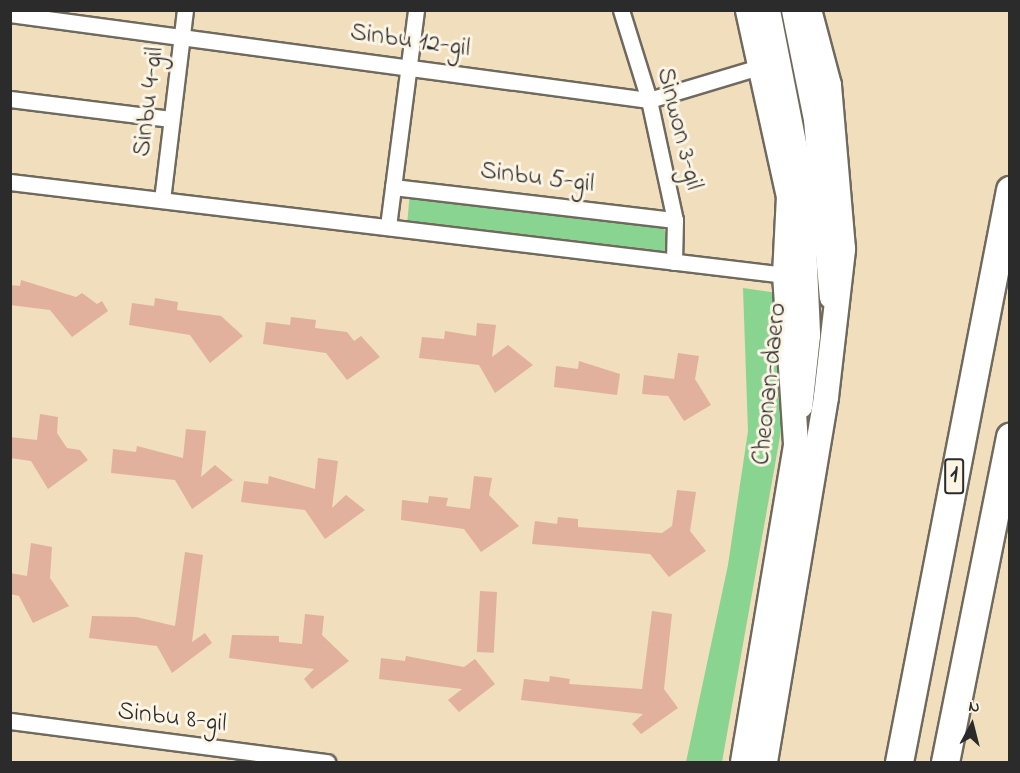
<!DOCTYPE html>
<style>
body{margin:0}
#map{position:relative;width:1020px;height:773px;overflow:hidden;background:#f0debd;font-family:"Indie Flower",sans-serif}
div>[style]{position:absolute}
[style*='--x']{left:calc(var(--x)*1px);top:calc(var(--y)*1px);width:calc(var(--w)*1px);rotate:calc(var(--a)*1deg)}
.green>*{inset:0;background:#89d491}
.building>*{inset:0;background:#e1b19d;transform-origin:0 0}
.roads{filter:drop-shadow(2px 0 #706a5e) drop-shadow(-2px 0 #706a5e) drop-shadow(0 2px #706a5e) drop-shadow(0 -2px #706a5e)}
.street>*{height:15px;margin:-7.5px;padding:0 7.5px;transform-origin:7.5px;border-radius:7.5px;background:#fff}
.secondary>*{height:21px;margin:-10.5px;padding:0 10.5px;transform-origin:10.5px;border-radius:10.5px;background:#fff}
.primary>*{height:24px;margin:-12px;padding:0 12px;transform-origin:12px;border-radius:12px;background:#fff}
.highway>*{height:27px;margin:-13.5px;padding:0 13.5px;transform-origin:13.5px;border-radius:13.5px;background:#fff}
span{translate:-50% -50%;white-space:nowrap;text-align:center;line-height:1.15;-webkit-text-stroke:6px #fcf5e5;paint-order:stroke}
.shield-label span{padding:2px 4px;background:#fcf5e5;border:2px solid;border-radius:4px;-webkit-text-stroke-width:0}
.shield-label{font-size:24px;color:#2b2b2b;font-weight:700}
.street-label{font-size:26px;color:#2b2b2b}
.frame{position:absolute;inset:0;border:12px solid #2b2b2b;pointer-events:none}
.north{position:absolute;left:942px;top:695px;width:60px;height:60px;-webkit-text-stroke:4px #fcf5e5;paint-order:stroke;rotate:7deg;font-size:16px;font-weight:700;line-height:24px;text-align:center;color:#2b2b2b}
.north::after{content:'';display:block;margin:auto;width:21px;height:27px;background:#2b2b2b;clip-path:polygon(50% 0,100% 100%,50% 72%,0 100%)}
</style>
<div id="map">
<div class="green">
<div style="clip-path:polygon(410px 192px,663px 225px,671px 251px,667px 256px,407px 225px)"></div>
<div style="clip-path:polygon(743px 288px,778px 293px,781px 431px,722px 762px,686px 762px,728px 565px,748px 431px)"></div>
</div>
<div class="building">
<div style="clip-path:polygon(21px 280px,76px 297px,82px 293px,97px 304px,102px 301px,108px 311px,72px 337px,50px 310px,10px 305px,10px 285px,20px 286px)"></div>
<div style="clip-path:polygon(155px 298px,178px 302px,177px 310px,221px 316px,243px 336px,210px 363px,190px 335px,129px 325px,132px 303px,154px 306px)"></div>
<div style="clip-path:polygon(291px 317px,316px 320px,315px 328px,347px 332px,354px 341px,361px 336px,380px 357px,347px 380px,326px 353px,263px 344px,266px 322px,290px 325px)"></div>
<div style="clip-path:polygon(477px 323px,496px 325px,492px 357px,508px 345px,533px 365px,495px 393px,479px 365px,419px 358px,422px 337px,444px 339px,445px 331px,476px 336px)"></div>
<div style="clip-path:polygon(678px 353px,699px 356px,695px 379px,711px 405px,684px 421px,668px 396px,642px 394px,644px 375px,674px 379px)"></div>
<div style="clip-path:polygon(579px 361px,620px 374px,617px 395px,554px 387px,556px 366px,578px 369px)"></div>
<div style="clip-path:polygon(40px 414px,58px 417px,57px 433px,67px 448px,80px 450px,88px 460px,48px 489px,31px 461px,10px 458px,10px 437px,37px 440px)"></div>
<div style="clip-path:polygon(186px 429px,206px 431px,201px 477px,215px 465px,233px 480px,192px 509px,175px 480px,111px 473px,113px 449px,136px 452px,137px 446px,183px 458px)"></div>
<div style="clip-path:polygon(318px 458px,338px 461px,332px 508px,346px 495px,365px 510px,325px 539px,305px 510px,241px 502px,244px 481px,268px 484px,269px 476px,315px 489px)"></div>
<div style="clip-path:polygon(474px 476px,492px 478px,489px 495px,519px 526px,481px 552px,464px 529px,401px 520px,402px 500px,428px 503px,429px 496px,448px 498px,446px 506px,470px 509px)"></div>
<div style="clip-path:polygon(677px 490px,696px 492px,690px 531px,706px 551px,669px 577px,650px 554px,532px 544px,535px 521px,557px 524px,558px 517px,578px 519px,578px 527px,662px 533px,672px 526px)"></div>
<div style="clip-path:polygon(31px 543px,52px 547px,50px 578px,69px 606px,33px 623px,19px 596px,10px 594px,10px 573px,27px 576px)"></div>
<div style="clip-path:polygon(185px 552px,203px 555px,192px 642px,205px 633px,212px 643px,172px 673px,157px 646px,89px 638px,92px 616px,136px 617px,175px 626px)"></div>
<div style="left:480px;top:591px;width:17px;height:61px;rotate:3deg"></div>
<div style="clip-path:polygon(652px 611px,672px 614px,664px 689px,678px 708px,641px 734px,632px 724px,643px 714px,521px 700px,524px 679px,549px 682px,550px 676px,570px 679px,569px 684px,642px 689px)"></div>
<div style="clip-path:polygon(305px 614px,324px 616px,322px 635px,349px 661px,312px 689px,304px 679px,314px 669px,229px 658px,232px 635px,279px 636px,279px 642px,302px 644px)"></div>
<div style="clip-path:polygon(406px 656px,464px 667px,475px 659px,495px 684px,459px 712px,448px 700px,462px 689px,379px 679px,381px 658px,405px 661px)"></div>
</div>
<div class="roads">
<div class="street">
<div style="--x:621;--y:10;--w:94;--a:72.7"></div>
<div style="--x:649;--y:100;--w:123;--a:77.8"></div>
<div style="--x:675;--y:220;--w:42;--a:91.4"></div>
<div style="--x:10;--y:14;--w:645;--a:7.67"></div>
<div style="--x:649;--y:100;--w:118;--a:-16.7"></div>
<div style="--x:10;--y:99;--w:162;--a:7.1"></div>
<div style="--x:10;--y:182;--w:781;--a:6.84"></div>
<div style="--x:393;--y:187;--w:284;--a:6.7"></div>
<div style="--x:162;--y:200;--w:191;--a:-83.1"></div>
<div style="--x:388;--y:226;--w:218;--a:-82.6"></div>
<div style="--x:10;--y:721;--w:320;--a:7.4"></div>
</div>
<div class="secondary">
<div style="--x:769;--y:10;--w:171;--a:78.9"></div>
<div style="--x:802;--y:178;--w:157;--a:87.4"></div>
<div style="--x:809;--y:335;--w:72;--a:96.3"></div>
<div style="--x:792;--y:10;--w:111;--a:78.6"></div>
<div style="--x:814;--y:119;--w:179;--a:84.9"></div>
</div>
<div class="primary">
<div style="--x:743;--y:762;--w:322;--a:-80.5"></div>
<div style="--x:796;--y:444;--w:169;--a:-93.7"></div>
<div style="--x:785;--y:275;--w:78;--a:-87.1"></div>
<div style="--x:789;--y:197;--w:191;--a:-102.4"></div>
<div style="--x:765;--y:762;--w:370;--a:-80.5"></div>
<div style="--x:826;--y:397;--w:149;--a:-83.4"></div>
<div style="--x:843;--y:249;--w:165;--a:-94.9"></div>
<div style="--x:829;--y:85;--w:78;--a:-104.9"></div>
</div>
<div class="highway">
<div style="--x:899;--y:762;--w:583;--a:-79.02"></div>
<div style="--x:945;--y:762;--w:332;--a:-78.7"></div>
</div>
</div>
<div class="shield-label">
<span style="left:954px;top:476px">1</span>
</div>
<div class="street-label">
<span style="left:410px;top:42px;rotate:8deg">Sinbu 12-gil</span>
<span style="left:150px;top:102px;rotate:-83deg">Sinbu 4-gil</span>
<span style="left:678px;top:129px;rotate:76deg">Sinwon 3-gil</span>
<span style="left:537px;top:179px;rotate:7deg">Sinbu 5-gil</span>
<span style="left:771px;top:384px;rotate:-84deg">Cheonan-daero</span>
<span style="left:172px;top:719px;rotate:7deg">Sinbu 8-gil</span>
</div>
<div class="frame"></div>
<div class="north">N</div>
</div>
